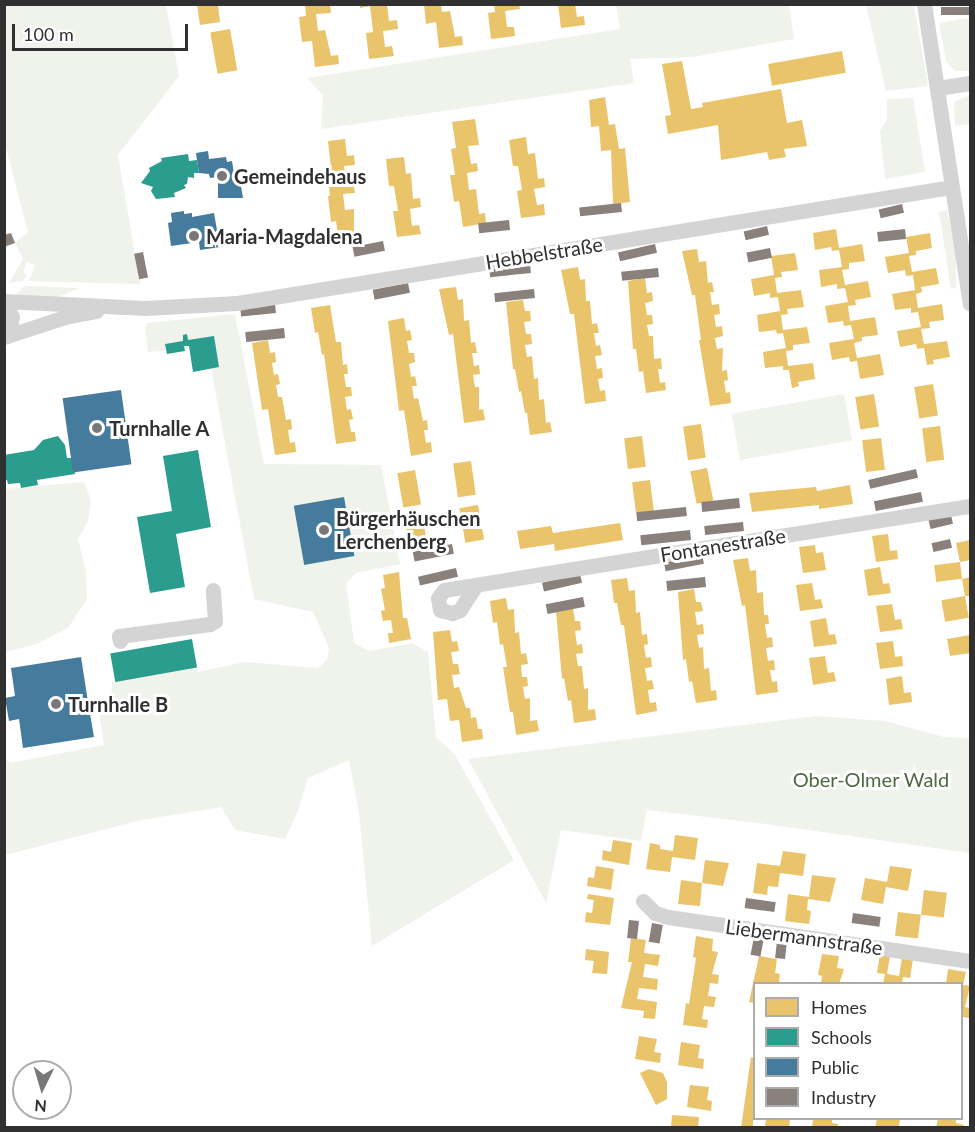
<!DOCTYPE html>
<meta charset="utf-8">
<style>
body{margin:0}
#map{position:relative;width:975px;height:1132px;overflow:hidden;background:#fff;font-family:Lato,sans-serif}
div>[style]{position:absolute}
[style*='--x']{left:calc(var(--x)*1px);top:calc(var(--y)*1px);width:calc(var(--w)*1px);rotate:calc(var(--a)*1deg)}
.green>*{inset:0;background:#f0f3ec;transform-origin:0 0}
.homes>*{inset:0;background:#e9c46a;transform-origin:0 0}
.schools>*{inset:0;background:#2a9d8f;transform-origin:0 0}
.public>*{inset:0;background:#457b9d;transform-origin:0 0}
.industry>*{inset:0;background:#8a817c;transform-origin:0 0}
.minor>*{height:15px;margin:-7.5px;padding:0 7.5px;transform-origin:7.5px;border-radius:7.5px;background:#d4d4d4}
.dots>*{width:16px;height:16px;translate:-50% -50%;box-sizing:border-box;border:3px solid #fff;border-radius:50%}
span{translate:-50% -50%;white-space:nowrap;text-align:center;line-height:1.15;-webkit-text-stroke:6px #fff;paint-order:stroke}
.poi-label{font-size:20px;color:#303030;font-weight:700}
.left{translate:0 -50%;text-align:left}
.street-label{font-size:20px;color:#303030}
.park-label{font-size:20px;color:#516842}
.frame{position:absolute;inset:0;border:6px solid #303030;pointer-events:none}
.legend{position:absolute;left:753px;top:982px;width:210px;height:138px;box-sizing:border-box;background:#fff;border:2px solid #acacac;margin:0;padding:8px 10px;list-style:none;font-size:18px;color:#303030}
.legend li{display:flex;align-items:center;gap:12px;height:30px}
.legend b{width:30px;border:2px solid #acacac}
.north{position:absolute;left:12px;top:1060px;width:60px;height:60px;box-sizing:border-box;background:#fff;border:2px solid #acacac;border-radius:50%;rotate:185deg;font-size:16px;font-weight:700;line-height:24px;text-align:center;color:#303030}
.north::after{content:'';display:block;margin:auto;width:21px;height:27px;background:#787878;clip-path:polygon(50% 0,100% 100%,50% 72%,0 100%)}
.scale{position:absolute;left:12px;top:24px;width:176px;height:27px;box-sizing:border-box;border:3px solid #303030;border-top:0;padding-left:8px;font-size:18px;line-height:21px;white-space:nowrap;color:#303030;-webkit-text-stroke:4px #fff;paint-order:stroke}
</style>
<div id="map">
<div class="green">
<div style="clip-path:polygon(4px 5px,166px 5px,179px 76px,118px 155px,140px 284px,29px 281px,35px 265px,27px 262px,23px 273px,27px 275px,23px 281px,9px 283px,23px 259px,15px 243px,28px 232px,5px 144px)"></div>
<div style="clip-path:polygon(616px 5px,789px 5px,794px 39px,692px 57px,630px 59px,634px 83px,321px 129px,323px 95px,307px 78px,620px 29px)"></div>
<div style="clip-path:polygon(866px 5px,914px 5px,928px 86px,886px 91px)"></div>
<div style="clip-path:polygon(970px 18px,970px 71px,955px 71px,946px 61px,939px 23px)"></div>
<div style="clip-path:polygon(970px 95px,970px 124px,955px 126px,954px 102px)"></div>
<div style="clip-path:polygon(913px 98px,925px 172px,885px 179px,880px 131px,887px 120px,887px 99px)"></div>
<div style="clip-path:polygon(947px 210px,956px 249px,956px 288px,951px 289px,939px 212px)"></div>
<div style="clip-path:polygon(24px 286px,80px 288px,55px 298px,15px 296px)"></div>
<div style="clip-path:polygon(235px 314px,264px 464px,381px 465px,400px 564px,356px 573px,346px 583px,354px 643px,369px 651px,412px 643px,428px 652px,436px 737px,455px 755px,514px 860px,372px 946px,359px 813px,349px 760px,308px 778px,298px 811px,285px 839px,235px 830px,221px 807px,142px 820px,5px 855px,4px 757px,10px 763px,104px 745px,99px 712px,111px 705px,112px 682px,197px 668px,198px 672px,244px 662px,318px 668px,327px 660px,329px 648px,313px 612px,254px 599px,207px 347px,148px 352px,145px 330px,147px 323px)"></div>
<div style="left:844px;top:394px;width:47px;height:114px;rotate:80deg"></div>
<div style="clip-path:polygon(84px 482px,91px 501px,88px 521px,78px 539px,86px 572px,87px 599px,68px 628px,37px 644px,5px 652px,4px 489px)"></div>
<div style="clip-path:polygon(816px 716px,885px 721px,944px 737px,970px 738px,970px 853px,758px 823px,647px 810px,641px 841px,561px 830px,546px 903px,468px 759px)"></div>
</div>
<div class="homes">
<div style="clip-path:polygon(197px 4px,218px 4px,220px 22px,200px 25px)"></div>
<div style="clip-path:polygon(305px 4px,330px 4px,331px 13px,316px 14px,318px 31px,325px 30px,331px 56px,338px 55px,339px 64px,315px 67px,312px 41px,302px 42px,299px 17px,306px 16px)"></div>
<div style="clip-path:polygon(360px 4px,387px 4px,389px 21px,397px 20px,398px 29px,383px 31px,385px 47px,392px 46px,394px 56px,369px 59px,366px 33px,373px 32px,370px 6px,360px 8px)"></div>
<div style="clip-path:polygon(424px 4px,441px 4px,442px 12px,450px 11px,455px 37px,462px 36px,463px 45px,439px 48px,436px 22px,426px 24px)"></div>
<div style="clip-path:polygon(494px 4px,519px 4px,520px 9px,505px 11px,507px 27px,514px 27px,515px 36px,491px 39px,488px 13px,495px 12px)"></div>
<div style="clip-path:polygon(558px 4px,575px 4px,577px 17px,584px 16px,585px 25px,561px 28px)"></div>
<div style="left:230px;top:29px;width:42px;height:20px;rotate:80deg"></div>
<div style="left:842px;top:51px;width:22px;height:75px;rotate:80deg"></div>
<div style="clip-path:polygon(682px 61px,691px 109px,703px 107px,702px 103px,781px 89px,787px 123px,802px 120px,807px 146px,784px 149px,786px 157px,769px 160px,767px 152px,721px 160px,718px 125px,668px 134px,665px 116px,671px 115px,662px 64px)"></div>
<div style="clip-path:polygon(605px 97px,609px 125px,615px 124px,619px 149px,625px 148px,630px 202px,613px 204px,611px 150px,601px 151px,599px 126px,591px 127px,589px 100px)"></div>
<div style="clip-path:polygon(475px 119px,479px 145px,468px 146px,471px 164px,477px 163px,478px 171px,467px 173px,469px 190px,476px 189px,479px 214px,485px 213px,486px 223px,463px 227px,459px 201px,454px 202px,450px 175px,455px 175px,451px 149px,456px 148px,452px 122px)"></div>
<div style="clip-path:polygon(526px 137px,528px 154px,535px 153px,538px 179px,544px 178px,545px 187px,534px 189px,537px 205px,544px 204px,545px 215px,521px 218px,517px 191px,522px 190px,518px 166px,513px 166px,509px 140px)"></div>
<div style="clip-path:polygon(345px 139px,347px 156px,354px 155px,355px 165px,344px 166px,346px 183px,353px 182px,355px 193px,343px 194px,345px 210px,354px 209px,354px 234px,363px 233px,364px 244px,340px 247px,336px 221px,331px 222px,328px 196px,330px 196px,327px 169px,331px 168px,328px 141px)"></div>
<div style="clip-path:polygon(404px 157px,406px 174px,411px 173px,413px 199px,420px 198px,421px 207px,410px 209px,412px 226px,419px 225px,421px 234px,397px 237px,393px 211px,398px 211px,394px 186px,389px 186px,386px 159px)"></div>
<div style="clip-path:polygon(836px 229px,839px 248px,862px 244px,865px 261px,849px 263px,849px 269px,842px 270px,845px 285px,868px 281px,871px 297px,855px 300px,856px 305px,848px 306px,850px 321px,875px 317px,878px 335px,862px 337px,862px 341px,854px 343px,857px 358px,880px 354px,884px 375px,860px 379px,857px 361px,850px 362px,849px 357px,832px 360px,829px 343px,854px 339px,851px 325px,844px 326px,843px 321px,828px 323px,825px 306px,848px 302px,845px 288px,837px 289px,837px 284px,821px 287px,819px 270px,842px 267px,839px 250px,832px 251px,831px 247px,815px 250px,813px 233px)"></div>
<div style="clip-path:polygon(930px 233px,932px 248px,916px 251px,916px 255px,909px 256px,912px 272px,936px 268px,939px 284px,921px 287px,922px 292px,916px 294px,918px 308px,942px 304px,944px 320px,929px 322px,930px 328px,921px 329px,924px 344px,947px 341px,950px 357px,933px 360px,934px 364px,927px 365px,924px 348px,917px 349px,916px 344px,900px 347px,897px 331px,921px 327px,918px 312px,911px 313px,911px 308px,895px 310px,892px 294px,915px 290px,913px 275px,906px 276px,905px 270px,888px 273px,885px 257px,909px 253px,906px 237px)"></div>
<div style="clip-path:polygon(697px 249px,699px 262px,706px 261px,708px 283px,712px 282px,714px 292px,710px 292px,712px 305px,719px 304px,720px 314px,714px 315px,716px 327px,722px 326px,723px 336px,715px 338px,717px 349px,723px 348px,722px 371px,727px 370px,728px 380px,724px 381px,726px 393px,730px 392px,731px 403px,710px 406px,699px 340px,701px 340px,695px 295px,692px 295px,682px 251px)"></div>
<div style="clip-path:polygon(795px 253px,798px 270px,781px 272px,782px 277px,775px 278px,777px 293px,801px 290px,804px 307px,787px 309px,788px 314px,781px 315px,783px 330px,807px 327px,810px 343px,793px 345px,793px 350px,786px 351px,788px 366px,813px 363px,815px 379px,798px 382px,799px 386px,792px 388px,789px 370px,783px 370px,783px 366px,765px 368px,763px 352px,786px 348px,783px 333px,777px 334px,776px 330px,759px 332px,757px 315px,780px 311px,778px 297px,770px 298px,770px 293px,754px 296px,751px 279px,774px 275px,771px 256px)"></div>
<div style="clip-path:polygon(578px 267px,580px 280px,585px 279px,586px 301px,590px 301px,592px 324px,597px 323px,599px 333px,594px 333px,596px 346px,600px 345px,602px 355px,595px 356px,597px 369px,602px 368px,603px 378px,598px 379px,600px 391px,605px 390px,606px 401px,585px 404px,574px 314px,570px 314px,561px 270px)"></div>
<div style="clip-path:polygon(645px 278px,647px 293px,652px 292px,653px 301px,645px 303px,647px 315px,652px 315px,653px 324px,647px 325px,649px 336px,653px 336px,654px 359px,661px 358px,662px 369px,658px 369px,660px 383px,665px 382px,666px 390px,646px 393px,643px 371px,639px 372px,636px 349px,633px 349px,628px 281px)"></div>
<div style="clip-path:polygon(456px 287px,458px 300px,463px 299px,464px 321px,469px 320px,471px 343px,475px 342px,477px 353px,472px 353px,474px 366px,479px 365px,480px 374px,473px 375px,475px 387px,479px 387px,479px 410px,483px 409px,485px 420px,464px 423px,453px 334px,449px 335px,439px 289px)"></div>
<div style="clip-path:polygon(523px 300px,525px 311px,530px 311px,531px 321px,524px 322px,526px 334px,531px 334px,532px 344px,525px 345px,527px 357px,532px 356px,534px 379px,538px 378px,539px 400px,544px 399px,546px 423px,550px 422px,552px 432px,530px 435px,527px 413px,525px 413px,521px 391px,519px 392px,515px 369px,513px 369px,506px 302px)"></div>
<div style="clip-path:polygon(330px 305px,336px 342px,341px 342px,343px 365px,347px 364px,348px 374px,344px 374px,346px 387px,351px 387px,352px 396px,345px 397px,347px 410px,351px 409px,353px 419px,349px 420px,351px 432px,355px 432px,356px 441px,336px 444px,324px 354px,322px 355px,318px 332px,315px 333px,311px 308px)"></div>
<div style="clip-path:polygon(404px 318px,406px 331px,410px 330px,412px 340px,407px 341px,409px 353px,414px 353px,415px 362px,409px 364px,411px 377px,415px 376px,417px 386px,412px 386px,414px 399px,418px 398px,423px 421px,427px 420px,428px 430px,424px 430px,426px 443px,431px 442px,432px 452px,411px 456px,404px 410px,399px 411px,388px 321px)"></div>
<div style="clip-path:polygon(268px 340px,270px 353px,275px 352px,276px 362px,272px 363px,274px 375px,278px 374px,280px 384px,276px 385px,278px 397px,282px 397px,286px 420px,291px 419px,292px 429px,288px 430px,290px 443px,295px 442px,296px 452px,275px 455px,268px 409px,262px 410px,252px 343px)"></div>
<div style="left:933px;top:384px;width:32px;height:19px;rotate:81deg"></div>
<div style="left:874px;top:394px;width:33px;height:19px;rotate:81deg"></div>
<div style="left:701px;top:424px;width:34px;height:18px;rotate:82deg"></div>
<div style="left:940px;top:426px;width:34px;height:18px;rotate:83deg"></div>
<div style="left:642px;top:436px;width:31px;height:18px;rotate:83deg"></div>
<div style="left:881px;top:438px;width:32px;height:19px;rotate:83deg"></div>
<div style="left:471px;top:461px;width:34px;height:18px;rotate:82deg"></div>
<div style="left:707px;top:468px;width:33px;height:17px;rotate:79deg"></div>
<div style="left:415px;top:470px;width:35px;height:18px;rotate:80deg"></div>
<div style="left:650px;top:480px;width:31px;height:18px;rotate:83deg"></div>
<div style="clip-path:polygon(850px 485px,853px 504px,819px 509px,819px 505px,752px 512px,749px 493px,816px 487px,817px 491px)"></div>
<div style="left:478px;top:505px;width:35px;height:19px;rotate:80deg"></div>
<div style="left:422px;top:514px;width:35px;height:18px;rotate:80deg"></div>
<div style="clip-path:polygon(620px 523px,623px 540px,555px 551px,554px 544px,520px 549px,517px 531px,551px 526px,553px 533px)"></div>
<div style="clip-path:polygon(888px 534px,890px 551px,897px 550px,898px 559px,876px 562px,872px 536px)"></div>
<div style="clip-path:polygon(970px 540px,970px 560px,960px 562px,956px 543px)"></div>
<div style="clip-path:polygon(815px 545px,816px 553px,823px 552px,826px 570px,803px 573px,799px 547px)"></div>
<div style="clip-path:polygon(748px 558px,750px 571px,756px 570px,757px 593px,763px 592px,764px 615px,768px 615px,769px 624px,765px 624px,767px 638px,772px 637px,773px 647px,766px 648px,768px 661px,774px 660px,775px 670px,770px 670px,772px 682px,777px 681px,778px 692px,756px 695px,745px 605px,742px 606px,733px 560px)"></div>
<div style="left:960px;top:562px;width:17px;height:26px;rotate:83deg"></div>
<div style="clip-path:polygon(880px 567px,883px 584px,889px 583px,891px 593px,868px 596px,864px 570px)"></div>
<div style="clip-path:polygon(399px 572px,403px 618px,407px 618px,411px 639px,389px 643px,388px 633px,393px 633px,391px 620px,383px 621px,381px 611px,385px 610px,381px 589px,385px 588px,383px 575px)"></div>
<div style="clip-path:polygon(970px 577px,970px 596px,965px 596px,962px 579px)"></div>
<div style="clip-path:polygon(627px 578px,629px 591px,635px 590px,636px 613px,640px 612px,642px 635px,647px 634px,648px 644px,644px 645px,646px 658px,651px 657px,652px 667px,645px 668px,647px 681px,652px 680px,654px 689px,648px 690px,650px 703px,656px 702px,657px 711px,636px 715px,624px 625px,621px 625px,617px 603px,614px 603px,611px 580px)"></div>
<div style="clip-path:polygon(812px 583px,815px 600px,821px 599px,823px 608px,800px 611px,796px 585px)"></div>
<div style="clip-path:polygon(694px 589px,696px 602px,701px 602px,703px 611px,695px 612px,697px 625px,703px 624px,704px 634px,697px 635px,699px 648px,703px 647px,704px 669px,709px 668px,711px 691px,716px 690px,717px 700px,696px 703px,692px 681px,689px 682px,686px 659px,683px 660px,678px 592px)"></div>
<div style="left:965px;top:596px;width:22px;height:24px;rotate:80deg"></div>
<div style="clip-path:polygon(506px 598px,508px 610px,514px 609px,515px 633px,519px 632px,521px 654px,526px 653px,528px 664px,521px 665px,522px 677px,527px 677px,528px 686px,523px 687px,525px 699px,530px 698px,530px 721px,537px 720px,539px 731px,516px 735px,513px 712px,510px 712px,503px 667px,507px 667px,503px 644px,500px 645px,497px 622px,493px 623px,490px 601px)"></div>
<div style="clip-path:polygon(892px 604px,895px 620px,901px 619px,903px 629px,880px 632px,876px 606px)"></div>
<div style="clip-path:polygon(573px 608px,575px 621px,580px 621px,581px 630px,575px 631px,577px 645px,582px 644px,583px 653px,576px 654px,578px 666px,582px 666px,584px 689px,588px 688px,588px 710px,595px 709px,596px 720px,574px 723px,571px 700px,568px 701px,564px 678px,562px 679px,556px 611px)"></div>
<div style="clip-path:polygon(826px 618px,829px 635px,835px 634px,837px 644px,814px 647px,810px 621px)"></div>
<div style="clip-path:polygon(450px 630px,452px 642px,457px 641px,459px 651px,451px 652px,453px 664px,458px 664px,460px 674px,452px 675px,454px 688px,459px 687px,466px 708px,470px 708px,471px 718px,476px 717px,478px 729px,482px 729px,483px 739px,462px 742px,459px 720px,450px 721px,447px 699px,438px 700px,433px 632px)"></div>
<div style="clip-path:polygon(970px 635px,970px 653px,950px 656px,947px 639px)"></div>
<div style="clip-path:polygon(893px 641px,895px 657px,902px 656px,903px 666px,880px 669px,876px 643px)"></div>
<div style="clip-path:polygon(825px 656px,828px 673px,834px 672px,836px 681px,813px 685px,809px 658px)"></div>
<div style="clip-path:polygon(902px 676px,904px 693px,911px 692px,912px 702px,889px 705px,886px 679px)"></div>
<div style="clip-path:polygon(675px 835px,698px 838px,695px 860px,672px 857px,670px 872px,646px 869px,650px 843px,660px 845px,660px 849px,673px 851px)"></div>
<div style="clip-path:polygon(613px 840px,632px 843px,629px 865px,602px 860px,603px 850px,611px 852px)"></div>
<div style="clip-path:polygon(783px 851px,806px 854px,803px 876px,780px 873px,778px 887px,768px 886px,767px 895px,753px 893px,757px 863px,780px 866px)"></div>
<div style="clip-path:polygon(705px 860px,729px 863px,723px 886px,702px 883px,700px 906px,678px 904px,681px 880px,702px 883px)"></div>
<div style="clip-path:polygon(596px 866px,614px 869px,611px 890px,587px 886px,588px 877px,594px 878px)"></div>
<div style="clip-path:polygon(890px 866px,912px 869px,908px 891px,886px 887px,883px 904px,861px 900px,865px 878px,887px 882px)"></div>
<div style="clip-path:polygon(812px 875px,836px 878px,830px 902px,808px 899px,807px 910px,811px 911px,809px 924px,785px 921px,788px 894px,809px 897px)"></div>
<div style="left:924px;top:890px;width:23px;height:25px;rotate:7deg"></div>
<div style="clip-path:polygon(588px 894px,614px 898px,610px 925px,585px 922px,586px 912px,592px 913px,594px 900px,587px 899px)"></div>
<div style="left:898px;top:912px;width:23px;height:24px;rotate:7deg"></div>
<div style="clip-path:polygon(696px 936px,713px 939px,712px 951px,718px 952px,712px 974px,719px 975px,718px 984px,710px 983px,708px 996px,716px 997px,714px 1007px,704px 1006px,702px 1019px,708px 1020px,707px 1028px,683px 1025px,686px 1003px,689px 1004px,696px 958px,693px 957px)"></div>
<div style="clip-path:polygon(631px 938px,646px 940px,644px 953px,660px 955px,658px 966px,645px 964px,643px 977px,658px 979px,657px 990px,639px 988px,637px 999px,657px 1002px,655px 1019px,643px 1018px,644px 1011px,621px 1008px,632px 962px,628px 962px)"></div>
<div style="clip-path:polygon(586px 949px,609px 952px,607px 974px,592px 973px,594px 961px,585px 960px)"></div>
<div style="clip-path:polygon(822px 954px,839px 956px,837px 968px,844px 969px,839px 984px,821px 984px,822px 976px,818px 975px)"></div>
<div style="clip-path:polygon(880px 954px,890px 956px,887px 974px,899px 976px,902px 958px,913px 959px,910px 978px,903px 977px,902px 984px,883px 984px,885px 974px,877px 973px)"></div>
<div style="clip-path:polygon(759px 956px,777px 959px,775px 973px,780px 974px,779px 983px,754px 984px,754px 1003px,749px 1002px)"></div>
<div style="clip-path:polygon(948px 969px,966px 972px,963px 985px,970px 986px,965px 1007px,970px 1008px,969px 1018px,963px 1017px,963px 1022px,962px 984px,946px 984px)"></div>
<div style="clip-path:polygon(639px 1036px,657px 1039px,654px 1052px,661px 1053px,660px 1063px,635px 1059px)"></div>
<div style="clip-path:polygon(681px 1042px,700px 1045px,698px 1058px,704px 1059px,703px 1069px,678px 1065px)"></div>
<div style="clip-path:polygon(751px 1057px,754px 1058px,753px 1128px,741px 1128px)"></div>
<div style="clip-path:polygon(649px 1069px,663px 1073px,667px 1082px,667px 1099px,656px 1105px,640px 1073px)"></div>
<div style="clip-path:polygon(690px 1085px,709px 1087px,707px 1100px,712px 1101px,711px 1111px,687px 1107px)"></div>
<div style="clip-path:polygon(672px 1115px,699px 1117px,698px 1127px,671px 1128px)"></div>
<div style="clip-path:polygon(766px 1119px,790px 1119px,789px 1128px,765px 1126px)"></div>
<div style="clip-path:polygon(813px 1119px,832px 1119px,832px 1123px,838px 1124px,838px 1128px,812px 1128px)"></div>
<div style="clip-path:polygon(877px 1119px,900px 1119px,899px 1127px,875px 1128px)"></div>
<div style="clip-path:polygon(938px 1119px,956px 1119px,956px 1123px,964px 1125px,963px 1128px,936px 1128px)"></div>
</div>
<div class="schools">
<div style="clip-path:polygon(188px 154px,189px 161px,197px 160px,199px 173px,194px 173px,194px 178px,188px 177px,187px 184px,184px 185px,186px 188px,174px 193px,175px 197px,156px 199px,151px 191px,153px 187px,141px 183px,150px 171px,149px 168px,162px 161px,161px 158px)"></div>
<div style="clip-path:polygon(187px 334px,188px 340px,214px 336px,219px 367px,193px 372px,189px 346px,184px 346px,185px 351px,167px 354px,165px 344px,183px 341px,183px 335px)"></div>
<div style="clip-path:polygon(58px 436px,65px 445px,67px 458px,72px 458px,75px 474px,37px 480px,38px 485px,21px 488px,20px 483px,8px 484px,7px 480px,4px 481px,4px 455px,34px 450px,43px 440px)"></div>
<div style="clip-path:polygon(198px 450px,211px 527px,176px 534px,185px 587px,150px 593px,137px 517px,172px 511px,163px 456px)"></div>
<div style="left:192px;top:639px;width:29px;height:83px;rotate:80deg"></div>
</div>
<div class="public">
<div style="clip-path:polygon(208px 151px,209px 159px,226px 157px,227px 162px,232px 161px,235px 180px,240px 180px,243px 198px,218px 198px,218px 177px,210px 178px,209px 174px,199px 173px,196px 153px)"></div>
<div style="clip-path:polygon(184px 211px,184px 214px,192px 213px,192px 217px,214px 213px,220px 247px,200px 250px,199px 242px,171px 246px,168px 223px,172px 222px,171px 213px)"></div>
<div style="left:121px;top:390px;width:75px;height:59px;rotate:82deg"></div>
<div style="left:344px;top:497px;width:60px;height:51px;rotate:80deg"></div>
<div style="clip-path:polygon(81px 657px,88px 702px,105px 699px,106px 706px,89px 708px,94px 737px,23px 748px,19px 719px,9px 721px,5px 698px,15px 696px,11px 668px)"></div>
</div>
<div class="industry">
<div style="left:970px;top:7px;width:8px;height:29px;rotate:90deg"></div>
<div style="left:621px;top:203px;width:9px;height:42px;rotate:84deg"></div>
<div style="left:902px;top:204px;width:9px;height:24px;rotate:77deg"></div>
<div style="left:509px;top:220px;width:10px;height:31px;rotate:84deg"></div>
<div style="left:767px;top:226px;width:9px;height:24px;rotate:77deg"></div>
<div style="left:905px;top:229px;width:10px;height:28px;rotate:84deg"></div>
<div style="clip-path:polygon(11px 233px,15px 243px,4px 247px,4px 235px)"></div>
<div style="left:383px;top:241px;width:10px;height:31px;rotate:79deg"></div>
<div style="left:655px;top:244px;width:9px;height:38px;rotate:77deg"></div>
<div style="left:770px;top:248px;width:10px;height:24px;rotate:79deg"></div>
<div style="left:143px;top:252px;width:26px;height:9px;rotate:79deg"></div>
<div style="left:530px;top:264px;width:9px;height:41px;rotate:84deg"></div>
<div style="left:658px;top:268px;width:9px;height:37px;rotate:84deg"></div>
<div style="left:408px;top:283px;width:10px;height:36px;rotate:79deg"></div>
<div style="left:534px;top:289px;width:9px;height:40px;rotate:84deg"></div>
<div style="left:275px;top:304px;width:9px;height:35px;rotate:84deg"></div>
<div style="left:284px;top:328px;width:10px;height:39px;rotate:84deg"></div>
<div style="left:916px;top:469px;width:9px;height:49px;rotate:77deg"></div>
<div style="left:921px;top:492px;width:10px;height:48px;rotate:79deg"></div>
<div style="left:739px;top:498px;width:10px;height:38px;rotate:84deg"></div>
<div style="left:686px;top:507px;width:9px;height:50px;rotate:84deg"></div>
<div style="left:951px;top:515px;width:9px;height:23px;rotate:77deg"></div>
<div style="left:743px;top:522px;width:9px;height:39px;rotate:84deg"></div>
<div style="left:690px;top:530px;width:10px;height:50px;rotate:84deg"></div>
<div style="left:950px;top:539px;width:9px;height:19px;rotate:77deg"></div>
<div style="left:452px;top:544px;width:10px;height:40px;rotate:79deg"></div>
<div style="left:702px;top:554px;width:10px;height:39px;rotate:79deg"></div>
<div style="left:456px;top:568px;width:9px;height:39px;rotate:77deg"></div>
<div style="left:580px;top:574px;width:9px;height:39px;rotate:77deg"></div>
<div style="left:705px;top:577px;width:10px;height:39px;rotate:84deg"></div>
<div style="left:583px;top:597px;width:10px;height:38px;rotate:79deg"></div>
<div style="left:746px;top:898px;width:30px;height:10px;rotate:8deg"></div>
<div style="left:853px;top:913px;width:28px;height:10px;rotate:8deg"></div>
<div style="left:629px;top:920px;width:10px;height:18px;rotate:6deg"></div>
<div style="left:652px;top:923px;width:11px;height:19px;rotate:10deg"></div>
<div style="left:754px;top:937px;width:10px;height:18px;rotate:11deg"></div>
<div style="left:777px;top:940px;width:10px;height:18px;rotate:6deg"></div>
</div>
<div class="minor">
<div style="--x:924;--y:4;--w:303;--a:81.3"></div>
<div style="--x:938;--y:88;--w:32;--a:-9"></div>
<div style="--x:4;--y:301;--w:141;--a:2.8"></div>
<div style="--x:145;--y:308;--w:92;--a:-3.1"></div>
<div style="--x:237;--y:303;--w:723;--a:-9.23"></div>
<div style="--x:4;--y:304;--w:15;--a:58"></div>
<div style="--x:12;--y:317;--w:19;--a:102"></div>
<div style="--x:4;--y:337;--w:64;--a:-18.2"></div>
<div style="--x:65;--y:317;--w:32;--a:-11"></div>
<div style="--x:476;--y:585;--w:30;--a:123"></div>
<div style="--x:460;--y:610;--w:9;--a:159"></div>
<div style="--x:452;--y:613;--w:12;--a:-166"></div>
<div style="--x:440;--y:610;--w:12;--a:-99"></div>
<div style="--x:438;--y:598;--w:10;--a:-53"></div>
<div style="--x:444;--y:590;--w:99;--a:-9.3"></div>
<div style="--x:542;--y:574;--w:177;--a:-9.1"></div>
<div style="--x:717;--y:546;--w:256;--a:-9"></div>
<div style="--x:120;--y:641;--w:5;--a:-101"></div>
<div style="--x:119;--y:636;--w:92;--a:-7.5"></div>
<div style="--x:210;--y:624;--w:6;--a:-31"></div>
<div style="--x:215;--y:621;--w:31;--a:-94"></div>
<div style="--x:643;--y:901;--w:17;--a:45"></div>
<div style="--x:655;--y:913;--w:14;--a:17"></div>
<div style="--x:668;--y:917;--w:305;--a:8.3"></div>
</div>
<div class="dots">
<div style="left:222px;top:176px;background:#787878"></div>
<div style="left:194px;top:236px;background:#787878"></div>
<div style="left:97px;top:428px;background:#787878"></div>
<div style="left:324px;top:530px;background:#787878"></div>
<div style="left:56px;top:704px;background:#787878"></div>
</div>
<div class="poi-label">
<span class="left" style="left:234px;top:176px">Gemeindehaus</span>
<span class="left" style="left:206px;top:236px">Maria-Magdalena</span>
<span class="left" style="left:109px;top:428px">Turnhalle A</span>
<span class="left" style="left:336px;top:530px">Bürgerhäuschen<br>Lerchenberg</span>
<span class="left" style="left:68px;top:704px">Turnhalle B</span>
</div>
<div class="street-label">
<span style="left:544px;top:253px;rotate:-9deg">Hebbelstraße</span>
<span style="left:723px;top:545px;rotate:-9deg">Fontanestraße</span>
<span style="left:804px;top:937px;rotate:8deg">Liebermannstraße</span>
</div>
<div class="park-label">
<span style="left:871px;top:779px">Ober-Olmer Wald</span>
</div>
<div class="frame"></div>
<ul class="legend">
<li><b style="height:16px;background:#e9c46a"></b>Homes</li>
<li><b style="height:16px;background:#2a9d8f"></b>Schools</li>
<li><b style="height:16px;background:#457b9d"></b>Public</li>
<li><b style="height:16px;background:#8a817c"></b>Industry</li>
</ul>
<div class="north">N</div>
<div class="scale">100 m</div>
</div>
